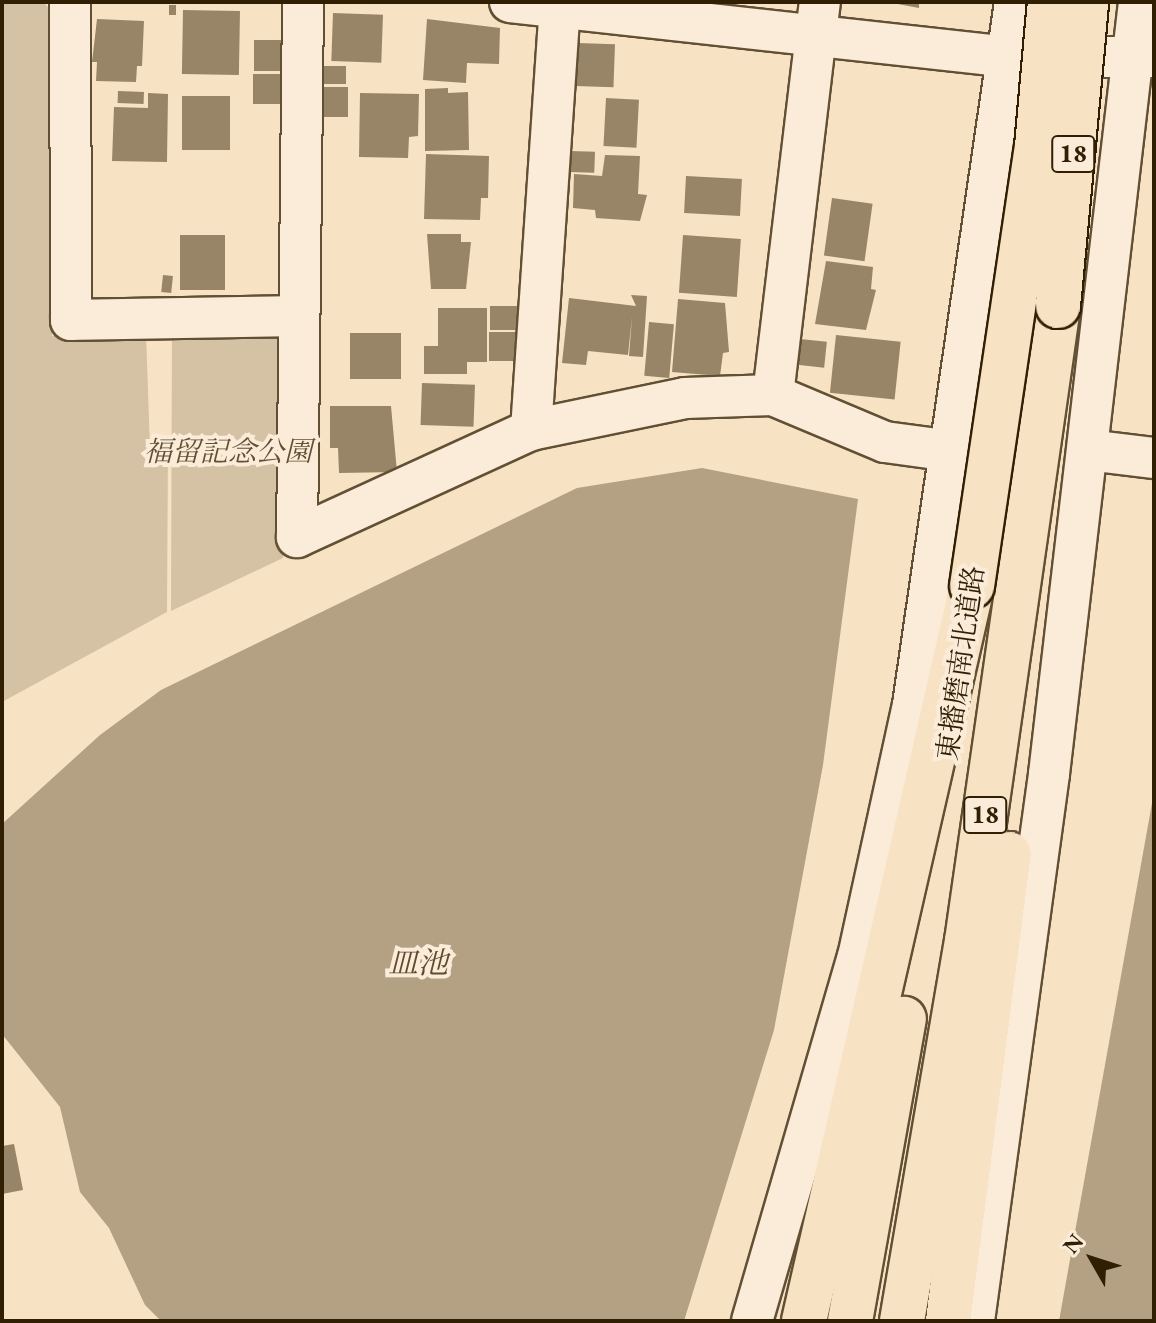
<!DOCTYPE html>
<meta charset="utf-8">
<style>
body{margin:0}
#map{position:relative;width:1156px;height:1323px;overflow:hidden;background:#f7e2c3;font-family:"EB Garamond","Noto Serif JP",serif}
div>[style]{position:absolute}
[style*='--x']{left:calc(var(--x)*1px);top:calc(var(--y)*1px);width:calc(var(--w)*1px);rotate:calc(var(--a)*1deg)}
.green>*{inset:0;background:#d5c1a3}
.water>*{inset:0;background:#b4a082}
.building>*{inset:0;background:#988467;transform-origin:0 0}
.roads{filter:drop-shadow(2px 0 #625034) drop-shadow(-2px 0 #625034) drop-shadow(0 2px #625034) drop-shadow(0 -2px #625034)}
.minor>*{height:40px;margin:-20px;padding:0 20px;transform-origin:20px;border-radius:20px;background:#faecd8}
.highway>*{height:44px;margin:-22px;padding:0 22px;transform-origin:22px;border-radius:22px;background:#f7e2c3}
.bridges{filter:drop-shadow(2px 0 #311f04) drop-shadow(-2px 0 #311f04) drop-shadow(0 2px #311f04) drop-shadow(0 -2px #311f04)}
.highway-bridge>*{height:44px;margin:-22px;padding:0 22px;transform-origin:22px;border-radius:22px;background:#f7e2c3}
span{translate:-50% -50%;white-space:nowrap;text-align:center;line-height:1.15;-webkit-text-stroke:8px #faecd8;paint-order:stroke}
.shield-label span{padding:2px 6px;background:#faecd8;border:2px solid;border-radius:6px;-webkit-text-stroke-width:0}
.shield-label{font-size:26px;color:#311f04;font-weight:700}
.park-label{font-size:28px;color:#625034;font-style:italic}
.street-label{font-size:28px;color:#311f04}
.water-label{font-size:30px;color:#5f4c30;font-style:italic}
.frame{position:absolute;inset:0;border:4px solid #311f04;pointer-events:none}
.north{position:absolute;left:1052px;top:1219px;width:80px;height:80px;-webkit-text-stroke:6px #faecd8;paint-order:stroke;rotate:309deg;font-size:22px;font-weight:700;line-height:32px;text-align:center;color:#311f04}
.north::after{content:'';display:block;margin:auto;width:28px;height:36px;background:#311f04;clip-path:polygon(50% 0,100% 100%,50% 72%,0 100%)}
</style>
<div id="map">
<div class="green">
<div style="clip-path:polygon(2px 2px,43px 2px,52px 11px,52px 336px,146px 334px,150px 449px,168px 448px,167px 612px,2px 702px)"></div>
<div style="clip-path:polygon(267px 330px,284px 344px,283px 558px,171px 611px,172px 333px)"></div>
</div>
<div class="water">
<div style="clip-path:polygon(702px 468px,858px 499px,823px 765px,774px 1030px,684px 1321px,161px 1321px,145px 1305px,109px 1228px,80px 1192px,60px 1107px,2px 1034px,2px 824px,100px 735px,161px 690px,577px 488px)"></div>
<div style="clip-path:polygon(1154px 792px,1154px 1321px,1059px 1321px)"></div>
</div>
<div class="building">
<div style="clip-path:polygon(887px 2px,919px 2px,919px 8px)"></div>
<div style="left:169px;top:5px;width:7px;height:10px"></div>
<div style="left:183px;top:10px;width:57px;height:64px;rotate:1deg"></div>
<div style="left:333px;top:13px;width:50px;height:48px;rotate:2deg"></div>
<div style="clip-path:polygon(97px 19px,144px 21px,142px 66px,137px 66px,136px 82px,96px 81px,97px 62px,92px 62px)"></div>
<div style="clip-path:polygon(427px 19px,500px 28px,499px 64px,467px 63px,466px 83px,423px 80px)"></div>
<div style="left:254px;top:40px;width:29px;height:31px"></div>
<div style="left:577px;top:43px;width:38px;height:43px;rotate:2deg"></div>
<div style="left:317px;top:66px;width:29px;height:18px"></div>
<div style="left:284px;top:74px;width:30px;height:31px;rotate:90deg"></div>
<div style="left:320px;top:87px;width:28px;height:30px"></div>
<div style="clip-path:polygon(448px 88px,448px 93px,468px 92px,469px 150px,425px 151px,425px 89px)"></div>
<div style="left:118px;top:91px;width:26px;height:12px;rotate:2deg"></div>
<div style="clip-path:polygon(148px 93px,168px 94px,167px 162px,112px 161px,114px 107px,148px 108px)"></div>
<div style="clip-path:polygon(360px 93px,419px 94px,418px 136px,409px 137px,408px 158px,359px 157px)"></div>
<div style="left:230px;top:96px;width:54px;height:48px;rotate:90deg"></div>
<div style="left:606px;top:98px;width:33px;height:48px;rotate:3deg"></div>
<div style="left:570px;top:151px;width:25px;height:21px;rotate:2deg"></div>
<div style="clip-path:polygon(426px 154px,489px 156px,488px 198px,481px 198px,480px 220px,424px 219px)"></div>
<div style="clip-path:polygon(605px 155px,640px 156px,638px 194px,647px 195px,640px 221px,596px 218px,595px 210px,573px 208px,574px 174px,602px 176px)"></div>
<div style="left:686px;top:176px;width:56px;height:37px;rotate:3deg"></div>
<div style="left:832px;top:198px;width:41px;height:58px;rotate:8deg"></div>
<div style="clip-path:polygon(427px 234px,461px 234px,461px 242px,471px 242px,466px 289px,431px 289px)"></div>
<div style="left:180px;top:235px;width:45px;height:55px"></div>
<div style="left:683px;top:235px;width:58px;height:58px;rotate:4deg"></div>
<div style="clip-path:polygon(826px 261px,873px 267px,871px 289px,876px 290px,866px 330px,815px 324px)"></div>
<div style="left:163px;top:275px;width:10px;height:17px;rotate:6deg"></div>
<div style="clip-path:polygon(631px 295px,647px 296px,643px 357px,629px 356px,632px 317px,628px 355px,588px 351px,586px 365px,562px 363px,569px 298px,636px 306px)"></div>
<div style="clip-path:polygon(678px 299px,725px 303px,729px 352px,723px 353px,720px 376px,672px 372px)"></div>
<div style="left:490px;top:306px;width:36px;height:24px"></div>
<div style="clip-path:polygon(438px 308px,487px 308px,487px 362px,467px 362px,467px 374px,424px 374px,424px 346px,438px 346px)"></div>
<div style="left:649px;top:322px;width:25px;height:54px;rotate:5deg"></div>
<div style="left:489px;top:332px;width:37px;height:29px"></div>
<div style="left:350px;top:333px;width:51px;height:46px"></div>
<div style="left:836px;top:335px;width:65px;height:58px;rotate:6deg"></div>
<div style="left:800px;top:339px;width:27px;height:26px;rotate:6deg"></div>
<div style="left:422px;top:383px;width:53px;height:42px;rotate:2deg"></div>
<div style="clip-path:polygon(330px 406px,391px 406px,397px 472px,339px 473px,338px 448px,330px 448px)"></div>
<div style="clip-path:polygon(14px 1144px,23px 1190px,2px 1194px,2px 1146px)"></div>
</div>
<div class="roads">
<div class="minor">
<div style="--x:70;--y:2;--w:318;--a:89.8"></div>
<div style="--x:71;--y:320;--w:224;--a:-1"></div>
<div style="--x:303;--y:2;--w:535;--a:90.64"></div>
<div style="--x:297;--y:537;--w:257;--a:-24.6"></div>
<div style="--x:531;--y:430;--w:157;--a:-11.7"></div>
<div style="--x:685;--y:398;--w:88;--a:-2"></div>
<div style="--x:773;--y:395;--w:121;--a:22.8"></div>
<div style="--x:885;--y:442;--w:68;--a:7.7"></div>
<div style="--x:510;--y:2;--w:502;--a:6.29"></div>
<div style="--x:1009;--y:57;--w:145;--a:0"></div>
<div style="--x:773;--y:395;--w:396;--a:-83.2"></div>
<div style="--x:531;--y:430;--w:421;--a:-86.1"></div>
<div style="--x:1088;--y:450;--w:66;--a:6.9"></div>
<div style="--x:752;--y:1321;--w:379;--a:-73.8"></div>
<div style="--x:858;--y:957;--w:258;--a:-77.7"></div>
<div style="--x:913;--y:705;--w:710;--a:-81.74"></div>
<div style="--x:974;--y:1321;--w:552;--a:-82.19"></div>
<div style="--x:1049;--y:774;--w:777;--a:-83.35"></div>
</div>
<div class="highway">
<div style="--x:804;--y:1321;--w:754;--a:-77.12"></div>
<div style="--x:850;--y:1321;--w:307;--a:-79.9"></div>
<div style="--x:902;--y:1321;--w:386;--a:-80.3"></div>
<div style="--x:967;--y:941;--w:641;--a:-81.84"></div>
<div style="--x:948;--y:1321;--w:471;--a:-82.6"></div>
</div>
</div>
<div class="bridges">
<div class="highway-bridge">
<div style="--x:1058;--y:306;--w:305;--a:-84.7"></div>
<div style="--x:972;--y:586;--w:444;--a:-81.6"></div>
<div style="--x:1037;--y:147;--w:146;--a:-84.9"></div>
</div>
</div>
<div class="shield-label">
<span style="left:1073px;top:154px">18</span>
<span style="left:985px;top:815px">18</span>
</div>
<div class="park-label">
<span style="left:228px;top:451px">福留記念公園</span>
</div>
<div class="street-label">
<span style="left:960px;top:663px;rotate:-82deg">東播磨南北道路</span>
</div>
<div class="water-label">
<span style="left:418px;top:963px">皿池</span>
</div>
<div class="frame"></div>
<div class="north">N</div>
</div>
